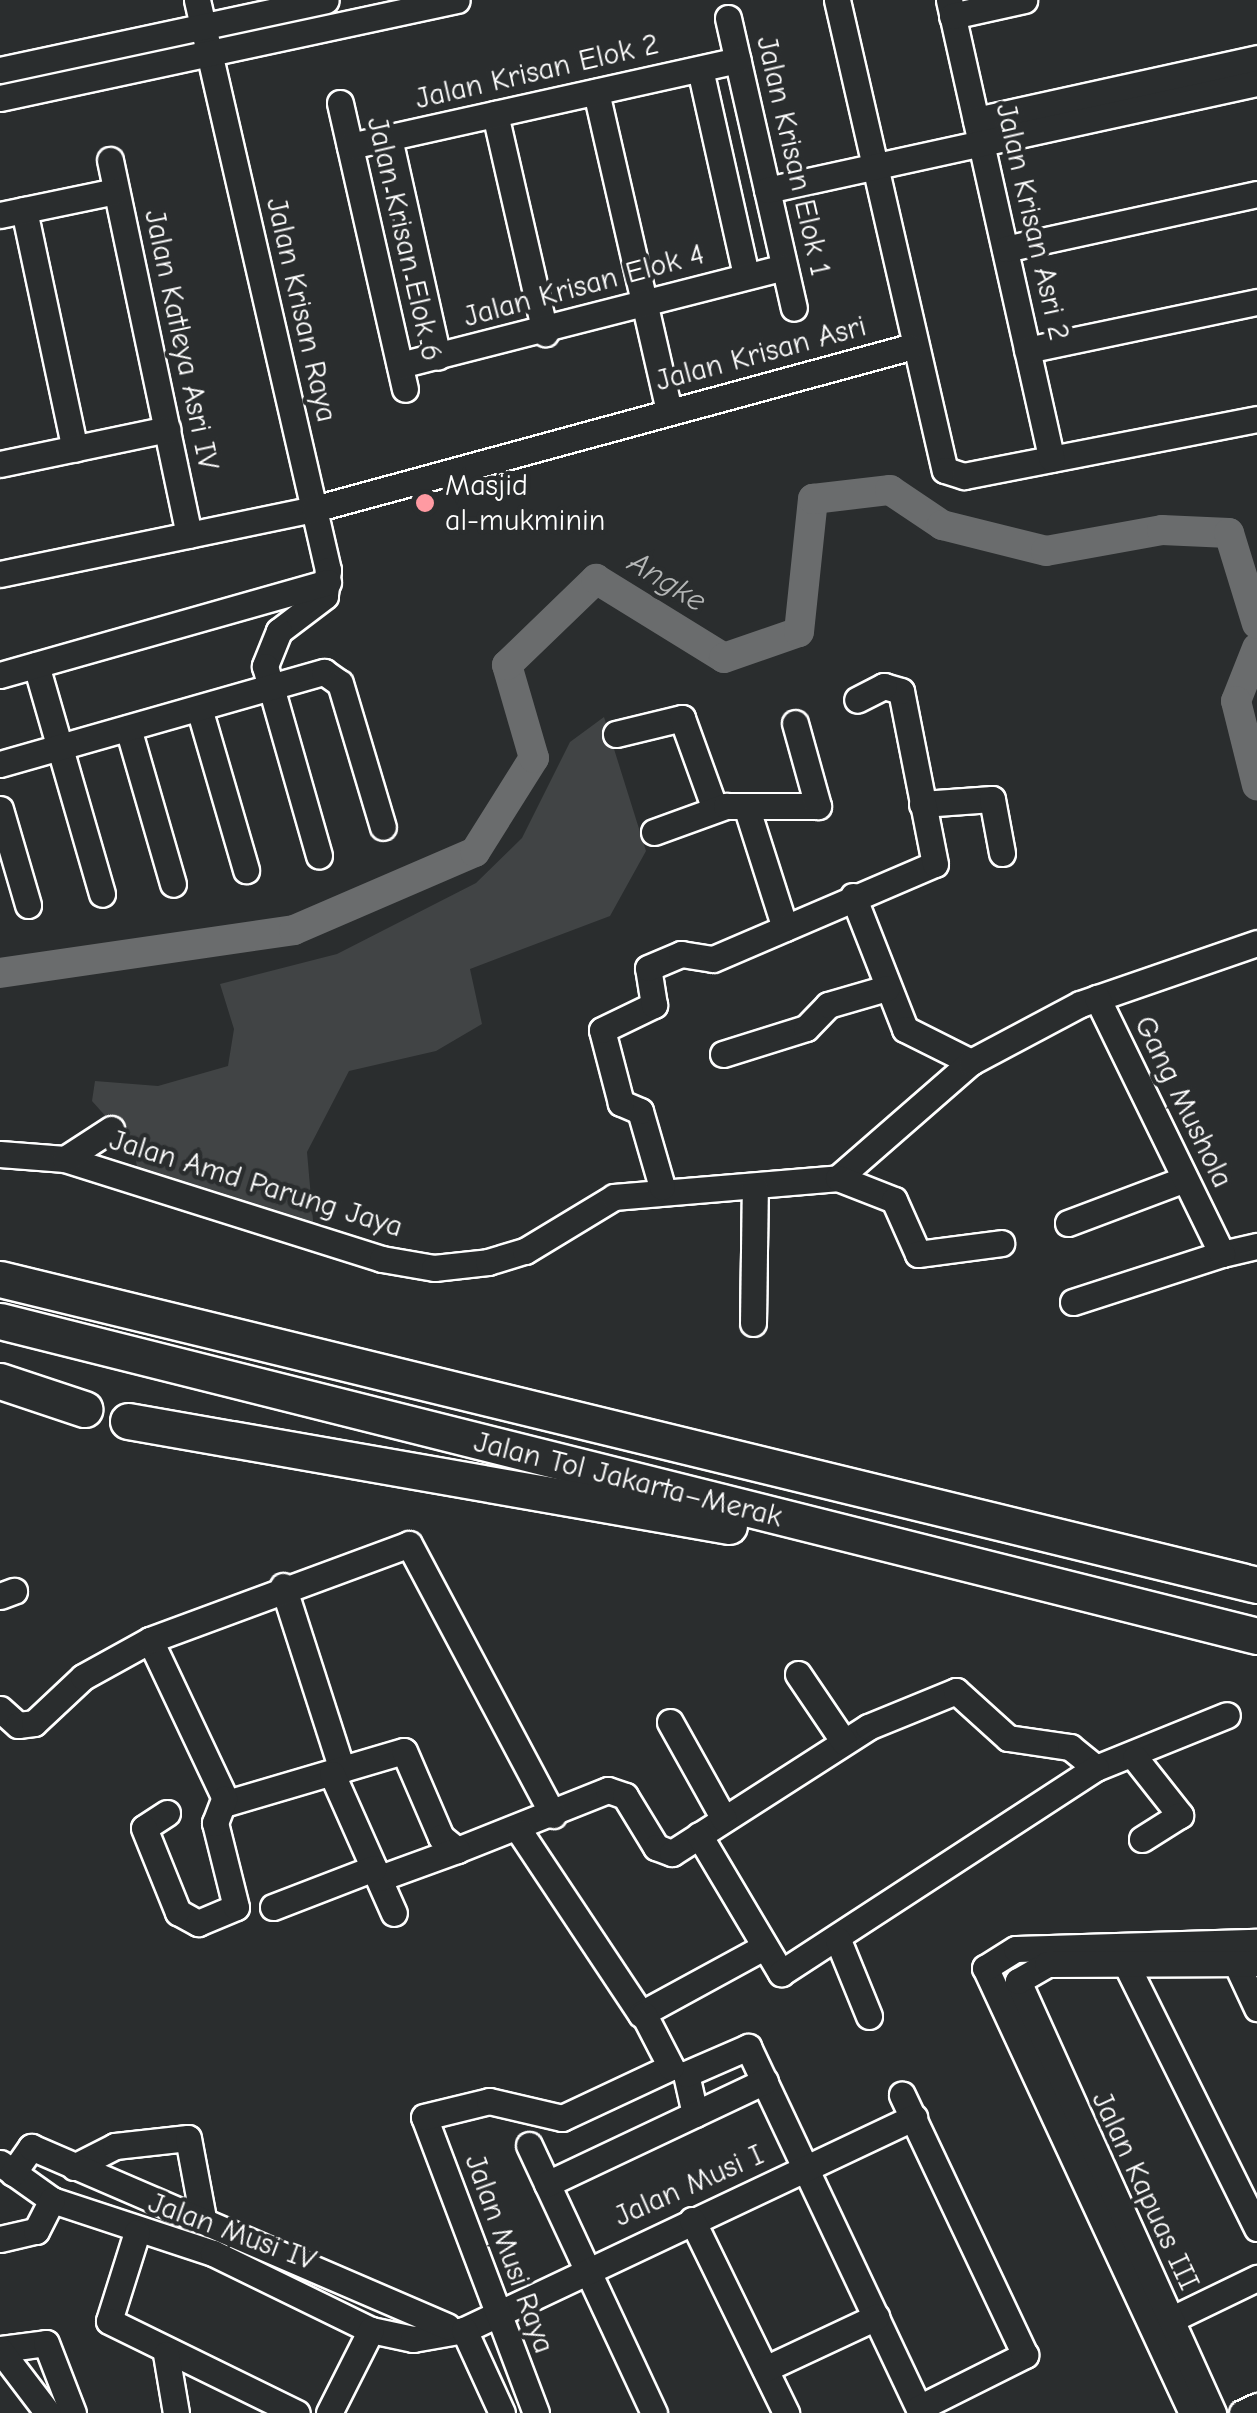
<!DOCTYPE html>
<meta charset="utf-8">
<style>
body{margin:0}
#map{position:relative;width:1257px;height:2413px;overflow:hidden;background:#2a2d2e;font-family:"Comic Neue",sans-serif}
div>[style]{position:absolute}
[style*='--x']{left:calc(var(--x)*1px);top:calc(var(--y)*1px);width:calc(var(--w)*1px);rotate:calc(var(--a)*1deg)}
.green>*{inset:0;background:#414445}
.river>*{height:30px;margin:-15px;padding:0 15px;transform-origin:15px;border-radius:15px;background:#6a6c6d}
.roads{filter:drop-shadow(2px 0 #fff) drop-shadow(-2px 0 #fff) drop-shadow(0 2px #fff) drop-shadow(0 -2px #fff)}
.minor>*{height:25px;margin:-12.5px;padding:0 12.5px;transform-origin:12.5px;border-radius:12.5px;background:#2a2d2e}
.highway>*{height:35px;margin:-17.5px;padding:0 17.5px;transform-origin:17.5px;border-radius:17.5px;background:#2a2d2e}
.dots>*{width:28px;height:28px;translate:-50% -50%;box-sizing:border-box;border:5px solid #2a2d2e;border-radius:50%}
span{translate:-50% -50%;white-space:nowrap;text-align:center;line-height:1.15;-webkit-text-stroke:9px #2a2d2e;paint-order:stroke}
.street-label{font-size:30px;color:#fff}
.poi-label{font-size:30px;color:#fff}
.left{translate:0 -50%;text-align:left}
.water-label{font-size:32px;color:#b4b6b6;font-style:italic}
</style>
<div id="map">
<div class="green">
<div style="clip-path:polygon(604px 717px,646px 851px,610px 916px,470px 969px,482px 1024px,436px 1051px,349px 1071px,307px 1152px,314px 1232px,138px 1174px,134px 1148px,92px 1101px,95px 1081px,158px 1086px,228px 1066px,234px 1029px,220px 984px,337px 954px,476px 883px,522px 838px,570px 742px)"></div>
</div>
<div class="river">
<div style="--x:1257;--y:648;--w:57;--a:111.6"></div>
<div style="--x:1236;--y:701;--w:87;--a:76"></div>
<div style="--x:0;--y:973;--w:297;--a:-8.3"></div>
<div style="--x:294;--y:930;--w:197;--a:-23.3"></div>
<div style="--x:475;--y:852;--w:111;--a:-57.9"></div>
<div style="--x:534;--y:758;--w:97;--a:-106.2"></div>
<div style="--x:507;--y:665;--w:124;--a:-44"></div>
<div style="--x:596;--y:579;--w:150;--a:31.7"></div>
<div style="--x:724;--y:658;--w:79;--a:-19.1"></div>
<div style="--x:799;--y:632;--w:134;--a:-84"></div>
<div style="--x:813;--y:499;--w:78;--a:-6.7"></div>
<div style="--x:890;--y:490;--w:63;--a:33.9"></div>
<div style="--x:942;--y:525;--w:107;--a:14"></div>
<div style="--x:1046;--y:551;--w:118;--a:-10.3"></div>
<div style="--x:1162;--y:530;--w:67;--a:2.6"></div>
<div style="--x:1229;--y:533;--w:95;--a:72.9"></div>
</div>
<div class="roads">
<div class="minor">
<div style="--x:197;--y:0;--w:585;--a:77.06"></div>
<div style="--x:328;--y:570;--w:26;--a:97"></div>
<div style="--x:325;--y:596;--w:58;--a:142.7"></div>
<div style="--x:279;--y:631;--w:38;--a:112"></div>
<div style="--x:265;--y:666;--w:197;--a:74.1"></div>
<div style="--x:837;--y:0;--w:482;--a:77.1"></div>
<div style="--x:945;--y:470;--w:20;--a:18"></div>
<div style="--x:964;--y:476;--w:298;--a:-11"></div>
<div style="--x:949;--y:0;--w:470;--a:77.4"></div>
<div style="--x:952;--y:16;--w:74;--a:-12.5"></div>
<div style="--x:728;--y:18;--w:297;--a:77.2"></div>
<div style="--x:700;--y:69;--w:211;--a:77.4"></div>
<div style="--x:0;--y:70;--w:333;--a:-12.1"></div>
<div style="--x:596;--y:92;--w:328;--a:77.1"></div>
<div style="--x:0;--y:98;--w:467;--a:-12.1"></div>
<div style="--x:340;--y:103;--w:293;--a:77.2"></div>
<div style="--x:495;--y:114;--w:225;--a:77.1"></div>
<div style="--x:976;--y:120;--w:288;--a:-12.4"></div>
<div style="--x:389;--y:138;--w:224;--a:77.4"></div>
<div style="--x:350;--y:146;--w:397;--a:-12.5"></div>
<div style="--x:110;--y:160;--w:383;--a:78.1"></div>
<div style="--x:767;--y:190;--w:502;--a:-12.32"></div>
<div style="--x:24;--y:210;--w:244;--a:78"></div>
<div style="--x:0;--y:215;--w:118;--a:-11.7"></div>
<div style="--x:1005;--y:249;--w:258;--a:-12.3"></div>
<div style="--x:1027;--y:350;--w:235;--a:-11.8"></div>
<div style="--x:400;--y:365;--w:396;--a:-14.3"></div>
<div style="--x:0;--y:464;--w:171;--a:-11.8"></div>
<div style="--x:0;--y:574;--w:321;--a:-11.7"></div>
<div style="--x:314;--y:509;--w:618;--a:-15.21"></div>
<div style="--x:36;--y:665;--w:238;--a:73.9"></div>
<div style="--x:0;--y:675;--w:341;--a:-15.8"></div>
<div style="--x:199;--y:708;--w:169;--a:73.8"></div>
<div style="--x:128;--y:728;--w:162;--a:73.9"></div>
<div style="--x:616;--y:734;--w:68;--a:-13.6"></div>
<div style="--x:682;--y:718;--w:97;--a:70.1"></div>
<div style="--x:0;--y:764;--w:337;--a:-15.9"></div>
<div style="--x:324;--y:672;--w:19;--a:35"></div>
<div style="--x:340;--y:683;--w:150;--a:73.4"></div>
<div style="--x:922;--y:804;--w:70;--a:-4.1"></div>
<div style="--x:992;--y:799;--w:55;--a:79.5"></div>
<div style="--x:0;--y:809;--w:100;--a:73.7"></div>
<div style="--x:747;--y:809;--w:125;--a:72.3"></div>
<div style="--x:654;--y:832;--w:77;--a:-19.9"></div>
<div style="--x:726;--y:806;--w:92;--a:0"></div>
<div style="--x:818;--y:806;--w:86;--a:-105.5"></div>
<div style="--x:853;--y:896;--w:143;--a:68.6"></div>
<div style="--x:905;--y:1029;--w:74;--a:26.6"></div>
<div style="--x:723;--y:1054;--w:87;--a:-17.4"></div>
<div style="--x:806;--y:1028;--w:32;--a:-46"></div>
<div style="--x:828;--y:1005;--w:61;--a:-16.1"></div>
<div style="--x:0;--y:1154;--w:65;--a:4.4"></div>
<div style="--x:65;--y:1159;--w:332;--a:17.5"></div>
<div style="--x:382;--y:1259;--w:53;--a:9.8"></div>
<div style="--x:434;--y:1268;--w:54;--a:-6.3"></div>
<div style="--x:488;--y:1262;--w:39;--a:-17"></div>
<div style="--x:525;--y:1251;--w:104;--a:-31.2"></div>
<div style="--x:614;--y:1197;--w:225;--a:-4.8"></div>
<div style="--x:838;--y:1178;--w:176;--a:-41.1"></div>
<div style="--x:971;--y:1062;--w:123;--a:-28"></div>
<div style="--x:1080;--y:1004;--w:187;--a:-19"></div>
<div style="--x:65;--y:1159;--w:55;--a:-33.1"></div>
<div style="--x:838;--y:1178;--w:60;--a:21.4"></div>
<div style="--x:894;--y:1200;--w:59;--a:66"></div>
<div style="--x:918;--y:1254;--w:84;--a:-7.5"></div>
<div style="--x:662;--y:1187;--w:79;--a:-106.1"></div>
<div style="--x:640;--y:1111;--w:21;--a:-157"></div>
<div style="--x:621;--y:1103;--w:75;--a:-104.6"></div>
<div style="--x:602;--y:1030;--w:58;--a:-25.7"></div>
<div style="--x:654;--y:1005;--w:37;--a:-99"></div>
<div style="--x:648;--y:968;--w:36;--a:-23"></div>
<div style="--x:681;--y:954;--w:32;--a:9"></div>
<div style="--x:713;--y:959;--w:241;--a:-23.2"></div>
<div style="--x:935;--y:864;--w:176;--a:-101.1"></div>
<div style="--x:901;--y:691;--w:18;--a:-164"></div>
<div style="--x:884;--y:686;--w:30;--a:153"></div>
<div style="--x:1068;--y:1223;--w:120;--a:-20.6"></div>
<div style="--x:1222;--y:1254;--w:36;--a:-13"></div>
<div style="--x:1073;--y:1302;--w:157;--a:-17.9"></div>
<div style="--x:1222;--y:1254;--w:285;--a:-116"></div>
<div style="--x:753;--y:1323;--w:136;--a:-89.2"></div>
<div style="--x:283;--y:1586;--w:193;--a:72.2"></div>
<div style="--x:0;--y:1596;--w:15;--a:-20"></div>
<div style="--x:150;--y:1640;--w:180;--a:64.7"></div>
<div style="--x:227;--y:1803;--w:184;--a:-16.4"></div>
<div style="--x:404;--y:1751;--w:94;--a:66.7"></div>
<div style="--x:441;--y:1837;--w:21;--a:39"></div>
<div style="--x:457;--y:1850;--w:162;--a:-21.7"></div>
<div style="--x:608;--y:1790;--w:18;--a:19"></div>
<div style="--x:625;--y:1796;--w:60;--a:58.7"></div>
<div style="--x:656;--y:1847;--w:17;--a:21"></div>
<div style="--x:672;--y:1853;--w:233;--a:-32.7"></div>
<div style="--x:868;--y:1727;--w:95;--a:-22.2"></div>
<div style="--x:956;--y:1691;--w:70;--a:42.1"></div>
<div style="--x:1008;--y:1738;--w:63;--a:8.3"></div>
<div style="--x:1070;--y:1747;--w:33;--a:39"></div>
<div style="--x:1096;--y:1768;--w:141;--a:-22"></div>
<div style="--x:798;--y:1674;--w:82;--a:55.9"></div>
<div style="--x:0;--y:1709;--w:24;--a:42"></div>
<div style="--x:18;--y:1725;--w:16;--a:-7"></div>
<div style="--x:34;--y:1723;--w:67;--a:-43.2"></div>
<div style="--x:83;--y:1677;--w:77;--a:-28.9"></div>
<div style="--x:150;--y:1640;--w:276;--a:-20.3"></div>
<div style="--x:409;--y:1544;--w:307;--a:62"></div>
<div style="--x:670;--y:1722;--w:111;--a:60.9"></div>
<div style="--x:1135;--y:1758;--w:73;--a:51.7"></div>
<div style="--x:1180;--y:1815;--w:45;--a:147.7"></div>
<div style="--x:332;--y:1774;--w:152;--a:66"></div>
<div style="--x:167;--y:1813;--w:27;--a:147"></div>
<div style="--x:144;--y:1828;--w:91;--a:68"></div>
<div style="--x:178;--y:1912;--w:23;--a:29"></div>
<div style="--x:198;--y:1923;--w:41;--a:-22.8"></div>
<div style="--x:236;--y:1907;--w:87;--a:-104"></div>
<div style="--x:215;--y:1823;--w:26;--a:-69"></div>
<div style="--x:520;--y:1832;--w:219;--a:56.4"></div>
<div style="--x:641;--y:2014;--w:136;--a:-28.6"></div>
<div style="--x:699;--y:1835;--w:161;--a:59.3"></div>
<div style="--x:781;--y:1973;--w:376;--a:-33.1"></div>
<div style="--x:380;--y:1878;--w:82;--a:-20"></div>
<div style="--x:273;--y:1907;--w:108;--a:-21.1"></div>
<div style="--x:838;--y:1940;--w:82;--a:67.8"></div>
<div style="--x:1121;--y:1954;--w:306;--a:63.6"></div>
<div style="--x:1236;--y:1963;--w:50;--a:65"></div>
<div style="--x:695;--y:2114;--w:41;--a:-102.7"></div>
<div style="--x:686;--y:2074;--w:68;--a:-23.5"></div>
<div style="--x:748;--y:2047;--w:399;--a:64.7"></div>
<div style="--x:919;--y:2408;--w:119;--a:-26.6"></div>
<div style="--x:1025;--y:2355;--w:288;--a:-115.3"></div>
<div style="--x:529;--y:2145;--w:296;--a:65"></div>
<div style="--x:0;--y:2163;--w:64;--a:35.4"></div>
<div style="--x:52;--y:2200;--w:169;--a:18.2"></div>
<div style="--x:213;--y:2253;--w:176;--a:26"></div>
<div style="--x:371;--y:2330;--w:43;--a:12.1"></div>
<div style="--x:413;--y:2339;--w:52;--a:-10"></div>
<div style="--x:464;--y:2330;--w:498;--a:-25.3"></div>
<div style="--x:74;--y:2167;--w:46;--a:-27.1"></div>
<div style="--x:115;--y:2146;--w:73;--a:-6.3"></div>
<div style="--x:188;--y:2138;--w:81;--a:79.4"></div>
<div style="--x:13;--y:2173;--w:32;--a:-55"></div>
<div style="--x:31;--y:2147;--w:453;--a:23.3"></div>
<div style="--x:547;--y:2184;--w:241;--a:-25.3"></div>
<div style="--x:692;--y:2220;--w:215;--a:64"></div>
<div style="--x:137;--y:2232;--w:93;--a:107.5"></div>
<div style="--x:109;--y:2321;--w:209;--a:26.1"></div>
<div style="--x:0;--y:2239;--w:37;--a:-13"></div>
<div style="--x:36;--y:2231;--w:35;--a:-63"></div>
<div style="--x:1170;--y:2320;--w:97;--a:-25.8"></div>
<div style="--x:464;--y:2330;--w:91;--a:65.4"></div>
<div style="--x:1;--y:2349;--w:45;--a:-7.6"></div>
<div style="--x:46;--y:2343;--w:75;--a:68.9"></div>
<div style="--x:0;--y:2350;--w:79;--a:52.7"></div>
<div style="--x:166;--y:2354;--w:60;--a:80.4"></div>
<div style="--x:765;--y:2369;--w:123;--a:-25.1"></div>
<div style="--x:329;--y:2413;--w:93;--a:-63.2"></div>
<div style="--x:536;--y:2413;--w:316;--a:-110.7"></div>
<div style="--x:424;--y:2117;--w:67;--a:-13.8"></div>
<div style="--x:489;--y:2101;--w:75;--a:13.1"></div>
<div style="--x:562;--y:2118;--w:120;--a:-25.1"></div>
<div style="--x:671;--y:2067;--w:59;--a:-117.4"></div>
<div style="--x:1192;--y:2413;--w:491;--a:-114.9"></div>
<div style="--x:985;--y:1968;--w:36;--a:-32"></div>
<div style="--x:1016;--y:1949;--w:241;--a:-1.7"></div>
<div style="--x:1213;--y:2413;--w:474;--a:-114.3"></div>
<div style="--x:1018;--y:1981;--w:34;--a:-30"></div>
<div style="--x:1047;--y:1964;--w:210;--a:-0.3"></div>
<div style="--x:1242;--y:2413;--w:17;--a:-25"></div>
</div>
<div class="highway">
<div style="--x:0;--y:1279;--w:1294;--a:13.68"></div>
<div style="--x:0;--y:1321;--w:1296;--a:14.07"></div>
<div style="--x:0;--y:1381;--w:89;--a:18.4"></div>
<div style="--x:128;--y:1421;--w:610;--a:9.91"></div>
</div>
</div>
<div class="dots">
<div style="left:425px;top:503px;background:#ff9aa2"></div>
</div>
<div class="street-label">
<span style="left:537px;top:72px;rotate:-13deg">Jalan Krisan Elok 2</span>
<span style="left:793px;top:156px;rotate:77deg">Jalan Krisan Elok 1</span>
<span style="left:1032px;top:222px;rotate:77deg">Jalan Krisan Asri 2</span>
<span style="left:404px;top:239px;rotate:77deg">Jalan Krisan Elok 6</span>
<span style="left:584px;top:286px;rotate:-15deg">Jalan Krisan Elok 4</span>
<span style="left:301px;top:310px;rotate:77deg">Jalan Krisan Raya</span>
<span style="left:181px;top:340px;rotate:78deg">Jalan Katleya Asri IV</span>
<span style="left:761px;top:354px;rotate:-15deg">Jalan Krisan Asri</span>
<span style="left:1183px;top:1102px;rotate:64deg">Gang Mushola</span>
<span style="left:256px;top:1184px;rotate:17deg">Jalan Amd Parung Jaya</span>
<span style="left:628px;top:1480px;rotate:14deg">Jalan Tol Jakarta–Merak</span>
<span style="left:689px;top:2186px;rotate:-24deg">Jalan Musi I</span>
<span style="left:1145px;top:2191px;rotate:65deg">Jalan Kapuas III</span>
<span style="left:232px;top:2232px;rotate:20deg">Jalan Musi IV</span>
<span style="left:509px;top:2254px;rotate:70deg">Jalan Musi Raya</span>
</div>
<div class="poi-label">
<span class="left" style="left:445px;top:503px">Masjid<br>al-mukminin</span>
</div>
<div class="water-label">
<span style="left:667px;top:582px;rotate:32deg">Angke</span>
</div>
</div>
